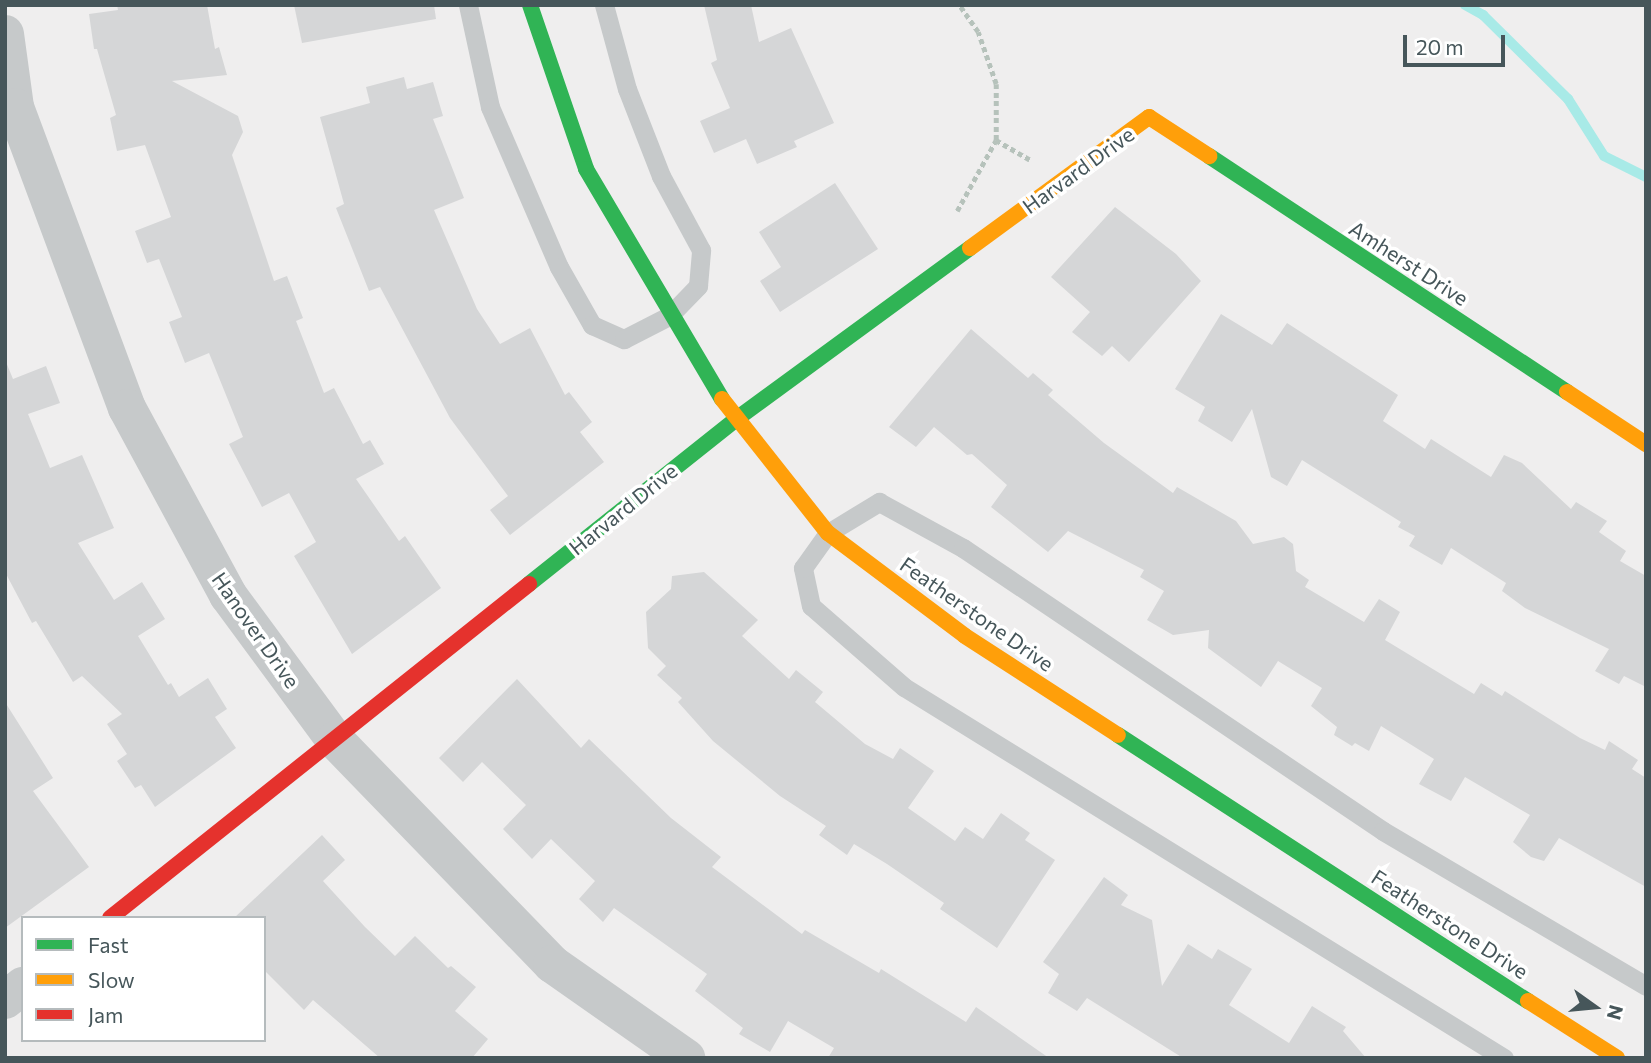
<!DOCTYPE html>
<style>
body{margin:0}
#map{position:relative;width:1651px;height:1063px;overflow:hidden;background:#efeeee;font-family:Commissioner,sans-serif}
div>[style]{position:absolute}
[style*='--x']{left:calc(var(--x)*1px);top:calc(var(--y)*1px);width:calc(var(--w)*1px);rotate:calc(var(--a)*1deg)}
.stream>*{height:10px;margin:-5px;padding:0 5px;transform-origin:5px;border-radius:5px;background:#a8eae7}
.building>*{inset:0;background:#d5d6d7}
.path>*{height:4.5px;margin-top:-2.25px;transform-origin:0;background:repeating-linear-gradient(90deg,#b6c2bb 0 5px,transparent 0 8.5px)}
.lane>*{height:19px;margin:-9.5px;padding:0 9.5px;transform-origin:9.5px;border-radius:9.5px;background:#c6c9ca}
.street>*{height:38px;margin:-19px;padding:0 19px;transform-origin:19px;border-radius:19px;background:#c6c9ca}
.fast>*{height:16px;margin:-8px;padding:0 8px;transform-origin:8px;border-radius:8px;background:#30b455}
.slow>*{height:16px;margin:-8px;padding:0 8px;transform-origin:8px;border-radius:8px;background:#ff9f0a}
.jam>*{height:16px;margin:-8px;padding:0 8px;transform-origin:8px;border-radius:8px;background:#e5322d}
span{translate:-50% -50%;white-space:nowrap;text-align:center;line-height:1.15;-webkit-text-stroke:7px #fff;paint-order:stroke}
.street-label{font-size:21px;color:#46565a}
.frame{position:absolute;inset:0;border:7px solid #46565a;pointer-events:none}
.legend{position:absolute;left:21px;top:916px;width:245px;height:126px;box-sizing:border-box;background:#fff;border:2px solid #b5bbbd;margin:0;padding:9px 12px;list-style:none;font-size:21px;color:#46565a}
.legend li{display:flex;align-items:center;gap:14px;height:35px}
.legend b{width:35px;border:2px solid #b5bbbd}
.north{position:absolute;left:1560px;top:972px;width:70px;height:70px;-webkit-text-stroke:5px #fff;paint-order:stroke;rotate:105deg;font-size:19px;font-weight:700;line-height:28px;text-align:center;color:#46565a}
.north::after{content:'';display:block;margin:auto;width:24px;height:32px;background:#46565a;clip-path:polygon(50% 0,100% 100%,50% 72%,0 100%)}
.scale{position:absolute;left:1403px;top:35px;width:102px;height:32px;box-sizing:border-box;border:4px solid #46565a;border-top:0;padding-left:9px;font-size:21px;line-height:24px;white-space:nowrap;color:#46565a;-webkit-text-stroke:5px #fff;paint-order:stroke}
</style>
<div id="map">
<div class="stream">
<div style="--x:1465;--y:5;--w:21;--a:29"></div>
<div style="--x:1483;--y:15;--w:120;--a:44.7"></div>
<div style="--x:1568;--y:99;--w:67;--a:57.7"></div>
<div style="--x:1604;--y:156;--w:47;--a:26.6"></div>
</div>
<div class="building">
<div style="clip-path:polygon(117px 5px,207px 5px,215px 49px,219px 47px,227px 75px,172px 81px,238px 116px,243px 132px,232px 155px,274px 281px,287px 276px,303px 318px,296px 321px,324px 393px,334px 388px,363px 444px,370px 440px,384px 464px,356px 479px,399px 541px,405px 536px,441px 588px,352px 654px,294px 556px,316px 542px,289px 493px,262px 507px,229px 444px,243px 437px,209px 353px,185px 363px,169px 322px,182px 317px,159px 259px,147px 263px,135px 231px,171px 217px,145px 145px,117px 151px,110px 118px,116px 115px,97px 49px,94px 49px,89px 14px,118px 10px)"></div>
<div style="clip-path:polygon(294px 5px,434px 5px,436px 19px,302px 43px)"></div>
<div style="clip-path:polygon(704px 5px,751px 5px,759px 42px,791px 28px,834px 123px,794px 141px,797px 147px,757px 164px,746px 139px,714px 153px,700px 121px,730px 108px,711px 63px,717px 60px)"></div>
<div style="clip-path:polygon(404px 77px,407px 89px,433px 82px,443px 116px,433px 119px,464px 198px,434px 210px,477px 309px,500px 344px,530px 328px,565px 395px,569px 392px,592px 422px,580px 432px,604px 462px,510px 535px,490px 510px,508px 496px,450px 418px,380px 287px,369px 291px,336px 208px,344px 204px,320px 117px,370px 103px,366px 87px)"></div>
<div style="clip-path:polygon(835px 183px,878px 249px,780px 312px,760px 281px,781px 267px,759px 232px)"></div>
<div style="clip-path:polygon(1115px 207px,1176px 254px,1201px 281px,1129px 362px,1112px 346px,1102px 356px,1072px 332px,1090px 312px,1051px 277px)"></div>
<div style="clip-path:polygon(1221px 314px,1272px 345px,1287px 323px,1398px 395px,1383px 421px,1425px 449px,1431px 439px,1491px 477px,1504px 455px,1522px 463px,1571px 509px,1576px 502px,1607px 521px,1599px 532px,1626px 551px,1620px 561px,1646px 576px,1646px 687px,1624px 676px,1619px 684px,1595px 671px,1609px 649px,1525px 608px,1502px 591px,1506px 583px,1451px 548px,1442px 565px,1409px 546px,1415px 536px,1398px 527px,1401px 522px,1302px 460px,1287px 486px,1271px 477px,1252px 409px,1232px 442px,1198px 421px,1205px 407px,1175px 389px)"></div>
<div style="clip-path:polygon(971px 329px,1028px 378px,1033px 373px,1053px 390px,1048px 395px,1104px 443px,1173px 493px,1177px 487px,1236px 521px,1253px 544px,1284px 537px,1293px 544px,1296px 571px,1309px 580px,1305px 587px,1364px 622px,1379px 599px,1400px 612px,1385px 640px,1474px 694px,1481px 683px,1502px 696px,1505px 691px,1580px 738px,1605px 750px,1609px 741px,1638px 760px,1632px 769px,1646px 778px,1646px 887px,1559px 838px,1544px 861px,1531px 857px,1513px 842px,1530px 815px,1465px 777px,1451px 801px,1419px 784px,1434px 759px,1381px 726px,1369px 751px,1355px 743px,1352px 746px,1334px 735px,1337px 727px,1311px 706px,1322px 688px,1278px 661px,1261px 687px,1208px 648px,1209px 630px,1173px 635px,1147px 620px,1164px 591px,1140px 577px,1144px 570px,1068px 531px,1048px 552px,991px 507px,1007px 485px,972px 454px,967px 455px,934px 427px,916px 447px,889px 427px)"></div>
<div style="clip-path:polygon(6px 362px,13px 379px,46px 366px,60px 403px,28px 414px,50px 468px,82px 455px,114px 528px,78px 543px,114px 600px,142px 582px,165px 619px,138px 636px,168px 685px,171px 683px,179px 697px,208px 678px,227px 709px,215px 717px,236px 748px,155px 807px,141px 785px,135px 788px,117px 761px,127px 754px,107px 724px,122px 714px,82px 676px,73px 682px,36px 621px,32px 623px,5px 572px)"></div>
<div style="clip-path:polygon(704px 572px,758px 620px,742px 636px,789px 679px,796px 670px,823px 692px,815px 702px,865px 744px,893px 759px,900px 748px,934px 771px,908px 808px,955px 841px,965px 827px,983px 839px,1001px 813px,1030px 833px,1025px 840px,1055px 860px,997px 948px,940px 909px,944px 903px,887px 864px,854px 844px,847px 855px,819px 835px,826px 826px,780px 796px,713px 741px,678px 702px,682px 698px,657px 675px,666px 666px,648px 648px,646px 612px,671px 589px,672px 576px)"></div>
<div style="clip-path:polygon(517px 679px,581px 748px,589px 739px,671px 818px,721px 857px,712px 867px,802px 934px,805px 930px,879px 973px,881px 969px,966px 1022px,976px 1007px,1049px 1058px,828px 1058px,834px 1048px,788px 1021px,770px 1052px,739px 1034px,743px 1028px,695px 991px,707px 974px,614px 908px,603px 922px,579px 899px,595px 881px,551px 839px,532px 859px,503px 829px,526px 805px,482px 762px,463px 782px,439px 758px)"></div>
<div style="clip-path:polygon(5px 702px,53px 778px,33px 791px,89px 867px,5px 928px)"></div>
<div style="clip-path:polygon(322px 835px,345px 860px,323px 881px,365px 927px,395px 956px,415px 936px,448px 968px,451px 966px,476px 987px,455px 1011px,488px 1039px,472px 1058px,380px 1058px,313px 1000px,304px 1010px,264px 970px,264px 918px,234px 918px)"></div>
<div style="clip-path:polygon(1104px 877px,1128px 895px,1121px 905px,1152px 920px,1162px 986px,1188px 944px,1212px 959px,1218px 949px,1252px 969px,1229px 1005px,1289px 1043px,1312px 1006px,1346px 1027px,1343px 1031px,1366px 1058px,1183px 1058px,1087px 998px,1077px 1011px,1048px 993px,1059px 974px,1043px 962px)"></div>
</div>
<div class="path">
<div style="--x:996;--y:140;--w:39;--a:30"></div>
<div style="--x:957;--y:211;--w:81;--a:-61.2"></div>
<div style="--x:996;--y:140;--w:56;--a:-90"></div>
<div style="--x:996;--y:84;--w:55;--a:-109.1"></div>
<div style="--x:978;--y:32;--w:33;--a:-125"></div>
</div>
<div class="lane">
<div style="--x:468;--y:5;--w:104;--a:77.8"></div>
<div style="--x:490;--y:107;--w:174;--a:66.7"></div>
<div style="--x:559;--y:267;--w:67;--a:60.4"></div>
<div style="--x:592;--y:325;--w:35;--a:24"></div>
<div style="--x:624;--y:339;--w:51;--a:-27.1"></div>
<div style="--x:669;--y:316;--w:42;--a:-46"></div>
<div style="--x:698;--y:286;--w:36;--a:-85"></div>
<div style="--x:701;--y:250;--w:84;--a:-118.4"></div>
<div style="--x:661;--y:176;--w:93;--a:-111.3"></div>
<div style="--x:627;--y:89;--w:87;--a:-105.3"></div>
<div style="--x:1504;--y:1058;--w:705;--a:-148.27"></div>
<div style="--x:904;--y:687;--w:123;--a:-138.9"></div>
<div style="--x:811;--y:606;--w:39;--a:-102"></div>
<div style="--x:803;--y:568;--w:43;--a:-54.5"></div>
<div style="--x:828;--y:533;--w:60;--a:-31.3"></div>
<div style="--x:879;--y:502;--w:96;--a:28.7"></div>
<div style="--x:963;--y:548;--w:506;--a:33.97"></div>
<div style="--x:1383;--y:831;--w:305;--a:30.5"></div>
</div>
<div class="street">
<div style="--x:5;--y:34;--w:74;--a:82.2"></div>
<div style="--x:15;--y:107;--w:321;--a:69.6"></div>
<div style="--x:127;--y:408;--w:213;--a:61.6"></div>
<div style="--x:228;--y:595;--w:180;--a:53.6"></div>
<div style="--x:335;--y:740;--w:312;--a:45.9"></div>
<div style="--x:552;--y:964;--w:164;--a:35"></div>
<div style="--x:5;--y:1000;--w:23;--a:-38"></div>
</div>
<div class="fast">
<div style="--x:530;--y:5;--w:173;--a:71.1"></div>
<div style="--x:586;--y:169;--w:267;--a:59.4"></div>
<div style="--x:1209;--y:156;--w:429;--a:33.4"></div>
<div style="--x:529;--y:584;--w:263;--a:-38.5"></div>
<div style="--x:735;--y:420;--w:291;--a:-36.2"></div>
<div style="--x:1118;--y:735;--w:489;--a:33"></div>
</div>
<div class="slow">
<div style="--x:970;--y:248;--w:222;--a:-36.2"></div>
<div style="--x:1149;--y:117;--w:72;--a:33"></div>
<div style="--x:1567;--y:392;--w:95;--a:33.4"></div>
<div style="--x:722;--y:399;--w:171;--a:51.7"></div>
<div style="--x:828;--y:533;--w:171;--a:36.9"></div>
<div style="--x:965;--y:636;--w:182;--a:32.9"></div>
<div style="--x:1528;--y:1001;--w:106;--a:32.6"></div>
</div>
<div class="jam">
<div style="--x:110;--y:918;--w:536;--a:-38.56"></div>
</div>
<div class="street-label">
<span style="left:1078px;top:170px;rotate:-36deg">Harvard Drive</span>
<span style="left:1409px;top:263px;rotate:33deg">Amherst Drive</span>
<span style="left:623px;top:509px;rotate:-39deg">Harvard Drive</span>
<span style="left:977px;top:614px;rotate:35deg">Featherstone Drive</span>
<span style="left:256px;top:630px;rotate:55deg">Hanover Drive</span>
<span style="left:1450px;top:924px;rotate:33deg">Featherstone Drive</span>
</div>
<div class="frame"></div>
<ul class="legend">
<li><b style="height:9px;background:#30b455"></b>Fast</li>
<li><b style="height:9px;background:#ff9f0a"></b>Slow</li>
<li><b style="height:9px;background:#e5322d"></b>Jam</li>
</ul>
<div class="north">N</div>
<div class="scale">20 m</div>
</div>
